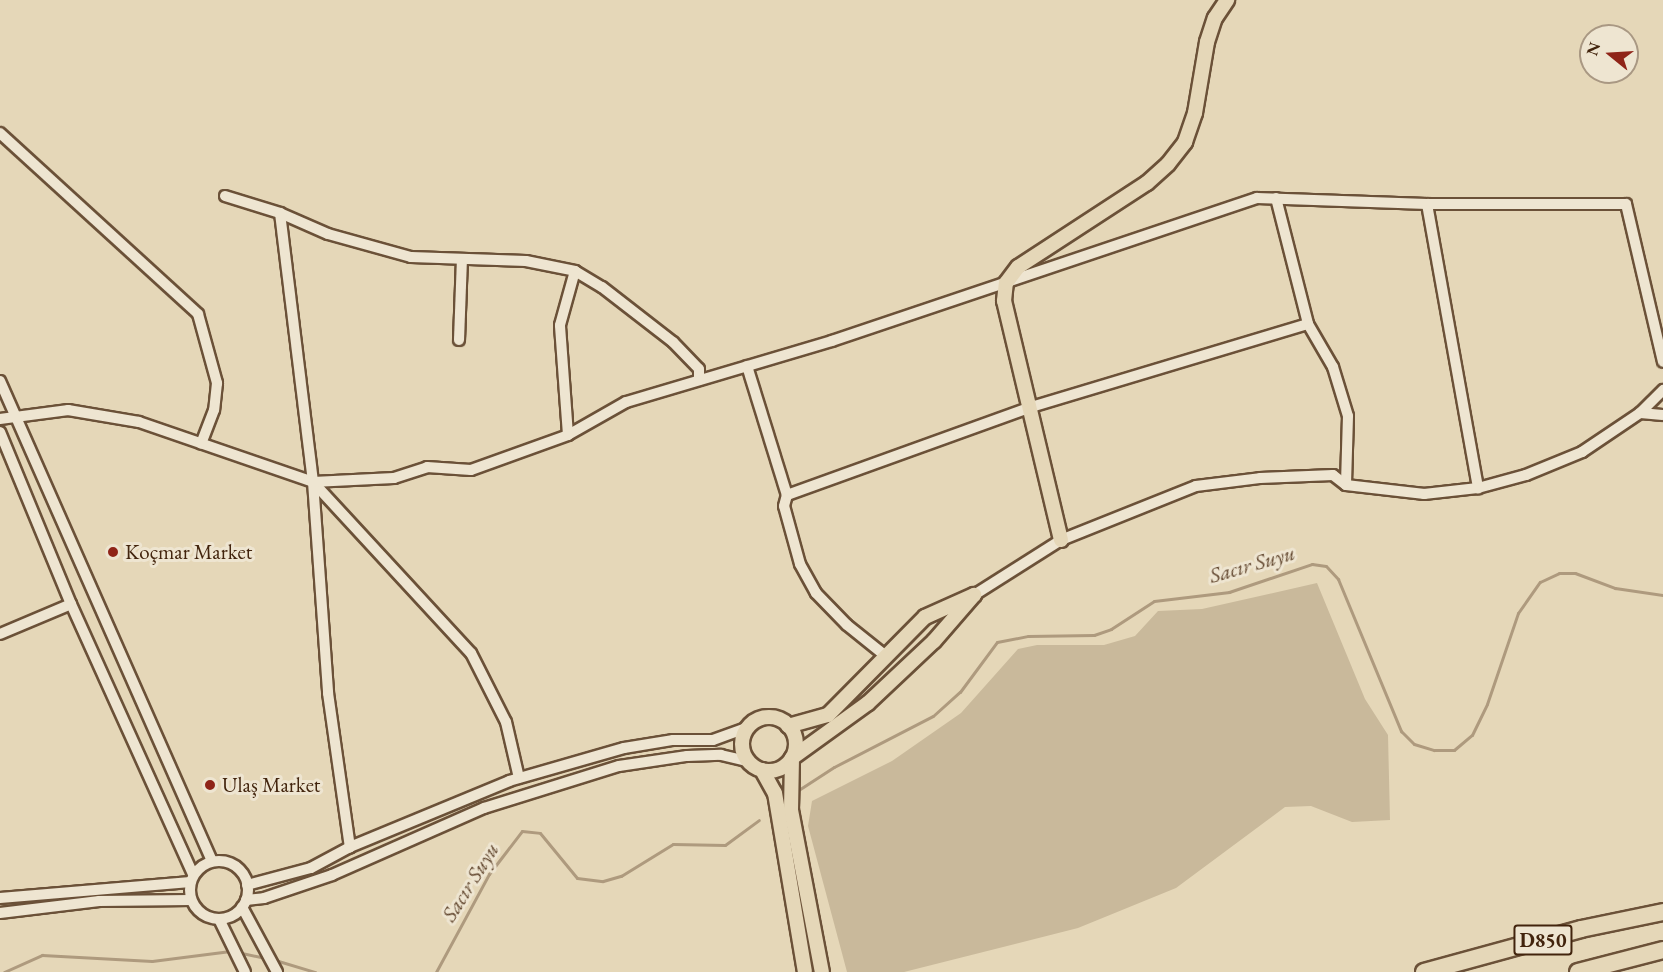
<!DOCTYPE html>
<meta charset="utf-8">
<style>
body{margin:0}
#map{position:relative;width:1663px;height:972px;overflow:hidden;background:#e5d7b8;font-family:"EB Garamond",serif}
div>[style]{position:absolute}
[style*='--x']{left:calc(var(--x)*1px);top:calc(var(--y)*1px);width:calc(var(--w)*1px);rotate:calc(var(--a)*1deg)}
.green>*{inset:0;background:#c9b99b}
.stream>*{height:3px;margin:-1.5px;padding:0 1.5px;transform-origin:1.5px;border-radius:1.5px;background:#ae9a7e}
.roads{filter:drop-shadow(2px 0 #6b5138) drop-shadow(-2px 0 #6b5138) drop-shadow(0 2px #6b5138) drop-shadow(0 -2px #6b5138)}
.minor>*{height:10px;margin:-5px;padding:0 5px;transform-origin:5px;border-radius:5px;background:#eee5d1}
.minor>.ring{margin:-5px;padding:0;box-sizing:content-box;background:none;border:10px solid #eee5d1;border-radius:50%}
.major>*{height:14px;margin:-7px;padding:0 7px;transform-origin:7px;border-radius:7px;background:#e5d7b8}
.major>.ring{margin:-7px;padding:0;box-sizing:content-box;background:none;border:14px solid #e5d7b8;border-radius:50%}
.highway>*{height:16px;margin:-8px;padding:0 8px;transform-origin:8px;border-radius:8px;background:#e5d7b8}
.dots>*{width:16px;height:16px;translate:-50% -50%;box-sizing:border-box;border:3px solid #eee5d1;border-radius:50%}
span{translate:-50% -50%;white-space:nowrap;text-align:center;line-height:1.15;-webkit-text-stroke:6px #eee5d1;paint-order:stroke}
.shield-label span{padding:2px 4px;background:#eee5d1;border:2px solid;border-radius:4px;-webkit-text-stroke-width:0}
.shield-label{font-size:20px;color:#42240d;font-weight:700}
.poi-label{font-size:21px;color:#42240d}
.left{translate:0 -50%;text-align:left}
.water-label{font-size:22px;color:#62472f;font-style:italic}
.north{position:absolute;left:1579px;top:24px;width:60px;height:60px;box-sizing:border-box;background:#eee5d1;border:2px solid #a99883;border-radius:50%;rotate:288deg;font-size:16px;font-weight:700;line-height:24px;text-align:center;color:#42240d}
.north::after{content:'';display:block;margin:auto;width:21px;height:27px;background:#8f2418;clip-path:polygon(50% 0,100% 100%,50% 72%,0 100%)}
</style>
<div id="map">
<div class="green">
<div style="clip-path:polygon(1317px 583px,1365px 699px,1388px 735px,1390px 820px,1352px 822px,1311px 806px,1285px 807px,1176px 888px,1078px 928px,904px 972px,847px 972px,808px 826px,812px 801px,892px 761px,961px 713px,1018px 649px,1037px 645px,1104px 645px,1135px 636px,1158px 611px,1202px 609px)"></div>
</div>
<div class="stream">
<div style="--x:797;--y:791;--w:44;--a:-33"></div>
<div style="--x:834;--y:767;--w:111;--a:-27.3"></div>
<div style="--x:933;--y:716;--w:36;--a:-42"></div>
<div style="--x:960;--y:692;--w:62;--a:-53.5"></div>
<div style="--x:997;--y:642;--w:32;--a:-11"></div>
<div style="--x:1028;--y:636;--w:66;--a:-0.9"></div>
<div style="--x:1094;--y:635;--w:18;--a:-19"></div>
<div style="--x:1111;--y:629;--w:51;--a:-33.1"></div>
<div style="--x:1154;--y:601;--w:76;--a:-6.8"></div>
<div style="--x:1229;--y:592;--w:88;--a:-18.6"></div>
<div style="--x:1312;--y:564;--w:14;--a:8"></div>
<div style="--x:1326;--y:566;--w:18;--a:47"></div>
<div style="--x:1338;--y:579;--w:165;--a:67.5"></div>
<div style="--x:1401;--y:731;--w:18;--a:45"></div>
<div style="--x:1414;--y:744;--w:21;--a:17"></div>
<div style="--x:1434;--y:750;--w:20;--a:0"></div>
<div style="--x:1454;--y:750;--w:23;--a:-40"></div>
<div style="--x:1472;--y:735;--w:34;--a:-64"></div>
<div style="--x:1487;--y:704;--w:96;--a:-71.2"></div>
<div style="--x:1518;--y:613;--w:38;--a:-55"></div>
<div style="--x:1540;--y:582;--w:21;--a:-25"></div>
<div style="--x:1559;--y:573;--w:16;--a:0"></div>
<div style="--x:1575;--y:573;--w:43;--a:20.6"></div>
<div style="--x:1615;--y:588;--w:49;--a:8.3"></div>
<div style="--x:237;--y:952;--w:30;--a:12"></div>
<div style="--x:275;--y:960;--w:42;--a:16.7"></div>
<div style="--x:4;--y:972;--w:42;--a:-24.1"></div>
<div style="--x:42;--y:955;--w:110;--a:3.1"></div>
<div style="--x:152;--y:961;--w:79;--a:-7.3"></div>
<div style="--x:436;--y:972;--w:111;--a:-61.6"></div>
<div style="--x:489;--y:874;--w:54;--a:-52.5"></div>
<div style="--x:522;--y:831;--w:18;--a:6"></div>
<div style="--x:540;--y:833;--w:58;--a:50.6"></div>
<div style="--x:577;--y:878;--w:26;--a:7"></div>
<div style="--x:603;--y:881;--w:19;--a:-16"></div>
<div style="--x:621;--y:876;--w:61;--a:-31.6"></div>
<div style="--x:673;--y:844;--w:52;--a:1.1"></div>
<div style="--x:725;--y:845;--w:42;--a:-36.3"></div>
</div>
<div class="roads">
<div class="minor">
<div style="--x:0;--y:133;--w:268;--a:42.4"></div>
<div style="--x:198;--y:314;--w:72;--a:74.6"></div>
<div style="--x:217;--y:383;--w:27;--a:96"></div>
<div style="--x:214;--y:410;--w:36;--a:111"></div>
<div style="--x:225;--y:196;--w:58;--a:17.2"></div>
<div style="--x:280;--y:213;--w:52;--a:23.6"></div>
<div style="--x:328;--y:234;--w:86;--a:15.5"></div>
<div style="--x:411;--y:257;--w:115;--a:2"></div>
<div style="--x:526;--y:261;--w:50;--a:11.5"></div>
<div style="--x:575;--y:271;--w:31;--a:31"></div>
<div style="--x:602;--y:287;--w:90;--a:37.8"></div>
<div style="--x:673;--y:342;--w:37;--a:46"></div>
<div style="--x:699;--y:369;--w:11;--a:90"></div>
<div style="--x:1276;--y:198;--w:130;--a:75.7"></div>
<div style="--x:1308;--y:324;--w:50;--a:59.8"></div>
<div style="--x:1333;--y:367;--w:51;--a:73"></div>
<div style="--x:1348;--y:416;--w:69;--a:91.7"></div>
<div style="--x:1427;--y:204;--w:289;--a:79.8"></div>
<div style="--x:280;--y:213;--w:271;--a:83"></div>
<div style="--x:313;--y:482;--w:212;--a:85.9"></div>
<div style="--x:328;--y:693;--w:156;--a:81.9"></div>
<div style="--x:459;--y:340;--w:80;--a:-87.9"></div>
<div style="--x:747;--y:366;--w:135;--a:72.8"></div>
<div style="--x:0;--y:381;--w:525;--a:66.17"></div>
<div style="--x:1640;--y:413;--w:23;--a:5"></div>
<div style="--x:0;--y:419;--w:69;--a:-7.5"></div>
<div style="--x:68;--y:410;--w:72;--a:9.6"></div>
<div style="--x:139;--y:422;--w:184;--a:19"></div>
<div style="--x:313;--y:482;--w:233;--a:47.3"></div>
<div style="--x:471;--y:653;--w:77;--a:63.1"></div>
<div style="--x:506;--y:722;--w:57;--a:76.9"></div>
<div style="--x:0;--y:432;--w:186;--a:67.6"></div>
<div style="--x:71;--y:604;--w:296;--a:65.7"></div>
<div style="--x:568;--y:435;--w:110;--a:-94.2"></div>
<div style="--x:560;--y:325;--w:56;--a:-74.5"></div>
<div style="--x:313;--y:482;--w:81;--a:-2.8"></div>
<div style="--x:394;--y:478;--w:35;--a:-18"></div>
<div style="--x:427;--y:467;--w:44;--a:3.9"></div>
<div style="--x:471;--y:470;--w:103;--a:-19.8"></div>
<div style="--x:568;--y:435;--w:67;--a:-29.6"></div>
<div style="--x:626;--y:402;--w:215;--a:-16.5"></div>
<div style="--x:832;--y:341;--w:448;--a:-18.6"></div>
<div style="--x:1257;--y:198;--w:170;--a:2"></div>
<div style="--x:1427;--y:204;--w:199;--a:0"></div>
<div style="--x:1626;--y:204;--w:162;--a:76.8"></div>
<div style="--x:974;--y:595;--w:103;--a:-32.3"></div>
<div style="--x:1061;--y:540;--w:145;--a:-21.8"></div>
<div style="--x:1196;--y:486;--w:64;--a:-7.1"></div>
<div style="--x:1260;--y:478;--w:73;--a:-2.4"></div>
<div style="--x:1333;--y:475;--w:16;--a:38"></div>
<div style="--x:1346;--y:485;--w:79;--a:6.6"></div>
<div style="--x:1424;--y:494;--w:54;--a:-6.3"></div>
<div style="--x:1478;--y:488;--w:50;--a:-15.2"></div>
<div style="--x:1526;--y:475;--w:61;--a:-22.3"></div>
<div style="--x:1582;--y:452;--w:70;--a:-33.9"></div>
<div style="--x:1640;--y:413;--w:33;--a:-45"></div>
<div style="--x:0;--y:634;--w:77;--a:-22.9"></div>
<div style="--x:887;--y:657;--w:51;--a:-141.3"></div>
<div style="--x:847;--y:625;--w:45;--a:-134.1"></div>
<div style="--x:816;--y:593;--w:33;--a:-119"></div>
<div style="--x:800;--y:564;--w:60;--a:-105.4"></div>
<div style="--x:784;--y:506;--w:11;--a:-75"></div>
<div style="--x:787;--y:495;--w:259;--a:-19.8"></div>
<div style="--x:1031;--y:407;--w:289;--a:-16.7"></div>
<div class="ring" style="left:190px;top:861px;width:48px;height:48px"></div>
<div style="--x:247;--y:885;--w:66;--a:-14.9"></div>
<div style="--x:311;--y:868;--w:44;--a:-28.3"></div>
<div style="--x:350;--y:847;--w:172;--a:-22.5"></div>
<div style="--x:509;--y:781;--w:120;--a:-16"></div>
<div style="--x:624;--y:748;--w:50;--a:-9.3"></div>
<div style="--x:673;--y:740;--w:40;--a:0"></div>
<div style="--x:713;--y:740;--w:37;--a:-20"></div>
<div style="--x:0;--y:898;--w:191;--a:-4.8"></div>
<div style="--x:246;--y:900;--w:18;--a:-6"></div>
<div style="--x:264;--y:898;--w:72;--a:-18.7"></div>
<div style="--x:332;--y:875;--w:166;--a:-23.8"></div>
<div style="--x:484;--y:808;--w:141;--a:-17.3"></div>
<div style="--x:619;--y:766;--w:69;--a:-8.4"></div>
<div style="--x:687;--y:756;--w:34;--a:-2"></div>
<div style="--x:721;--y:755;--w:27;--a:13"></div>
<div style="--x:242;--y:907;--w:74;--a:61.7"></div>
<div style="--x:0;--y:913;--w:100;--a:-6.9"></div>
<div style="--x:99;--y:901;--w:92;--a:-0.6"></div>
<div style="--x:219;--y:919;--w:59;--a:63.9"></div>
</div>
<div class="major">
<div style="--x:1061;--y:540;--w:246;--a:-103.4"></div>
<div style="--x:1004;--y:301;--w:18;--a:-84"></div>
<div style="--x:1006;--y:283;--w:20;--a:-53"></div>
<div style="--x:1018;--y:267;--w:154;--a:-33.1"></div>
<div style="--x:1147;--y:183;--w:28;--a:-42"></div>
<div style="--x:1168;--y:164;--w:28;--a:-52"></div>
<div style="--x:1185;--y:142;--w:31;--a:-71"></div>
<div style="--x:1195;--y:113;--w:72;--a:-80.4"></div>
<div style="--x:1207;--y:42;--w:25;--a:-72"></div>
<div style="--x:1215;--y:18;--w:22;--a:-56"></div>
<div class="ring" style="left:742px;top:717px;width:40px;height:40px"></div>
<div style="--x:788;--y:726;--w:41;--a:-15.4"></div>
<div style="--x:828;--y:715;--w:138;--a:-45.3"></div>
<div style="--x:925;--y:617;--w:54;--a:-24.2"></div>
<div style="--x:974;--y:595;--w:61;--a:131"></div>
<div style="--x:934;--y:641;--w:91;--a:136.8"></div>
<div style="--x:868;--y:703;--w:94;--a:144.1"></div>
<div style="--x:792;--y:758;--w:52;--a:91.1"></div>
<div style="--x:791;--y:810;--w:165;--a:79.2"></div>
<div style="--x:762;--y:770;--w:26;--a:61"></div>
<div style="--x:775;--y:793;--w:181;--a:80.5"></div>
</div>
<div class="highway">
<div style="--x:1424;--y:972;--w:163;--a:-15.3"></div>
<div style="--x:1581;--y:929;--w:84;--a:-11.7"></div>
<div style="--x:1578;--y:972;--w:88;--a:-14.5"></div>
</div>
</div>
<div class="dots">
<div style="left:113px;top:552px;background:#8f2418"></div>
<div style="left:210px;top:785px;background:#8f2418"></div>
</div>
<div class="shield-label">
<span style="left:1543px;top:940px">D850</span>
</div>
<div class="poi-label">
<span class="left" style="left:125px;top:552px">Koçmar Market</span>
<span class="left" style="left:222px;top:785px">Ulaş Market</span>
</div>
<div class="water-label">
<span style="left:1252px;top:564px;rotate:-16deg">Sacır Suyu</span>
<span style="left:470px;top:882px;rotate:-58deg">Sacır Suyu</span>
</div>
<div class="north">N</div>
</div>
